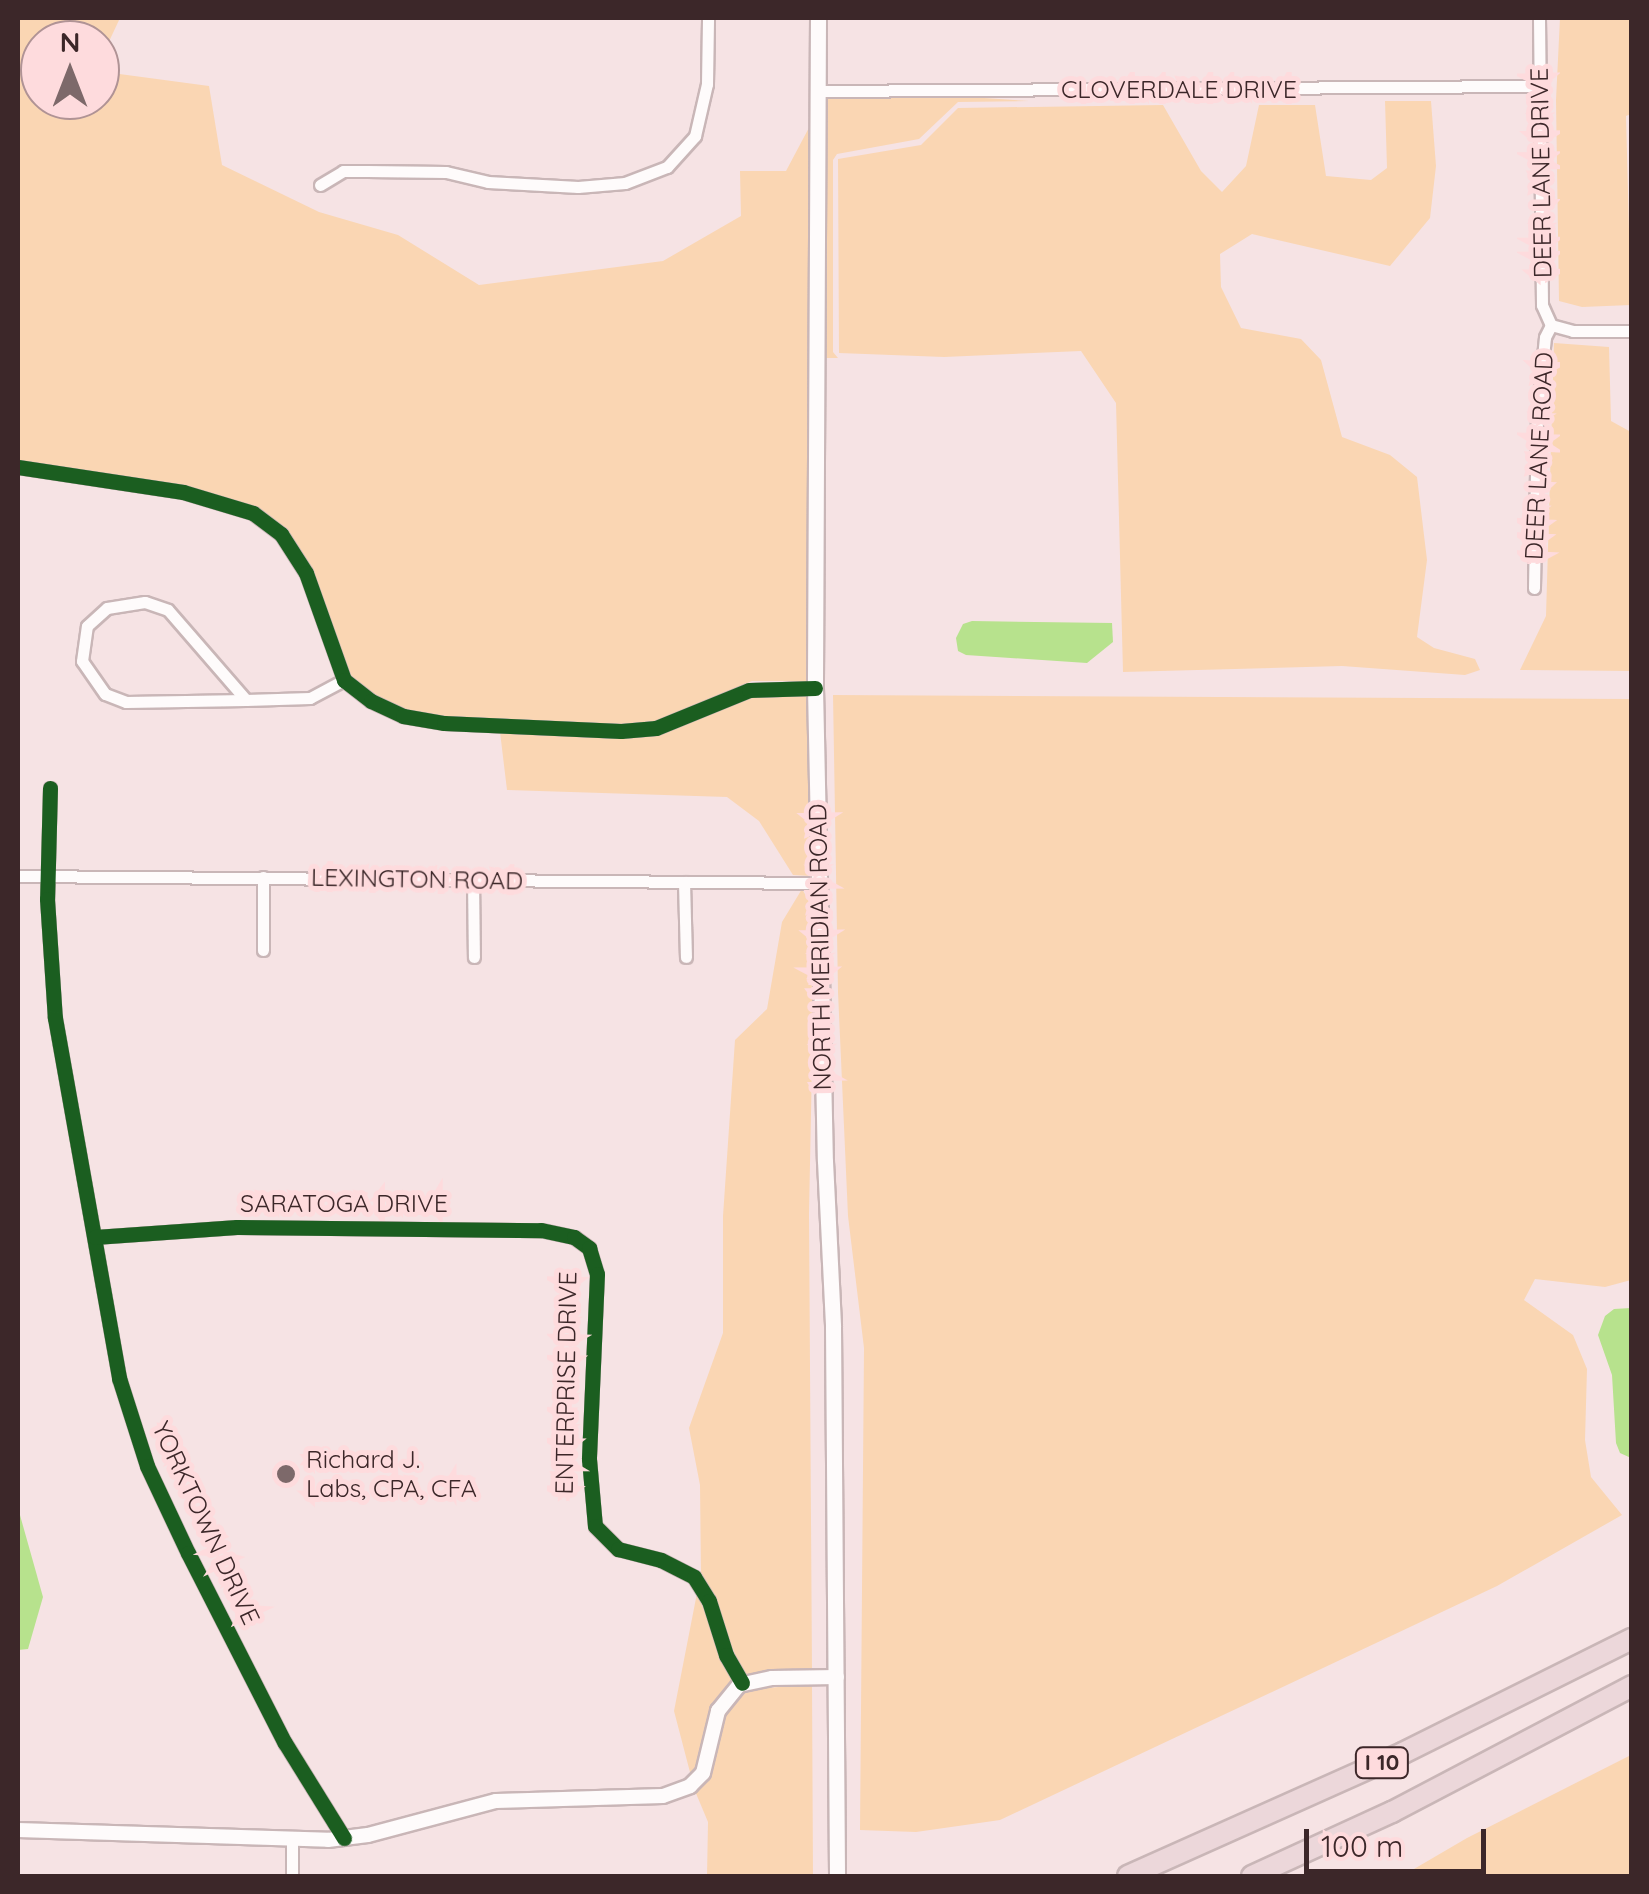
<!DOCTYPE html>
<style>
body{margin:0}
#map{position:relative;width:1649px;height:1894px;overflow:hidden;background:#f6e3e4;font-family:Quicksand,sans-serif}
div>[style]{position:absolute}
[style*='--x']{left:calc(var(--x)*1px);top:calc(var(--y)*1px);width:calc(var(--w)*1px);rotate:calc(var(--a)*1deg)}
.green>*{inset:0;background:#fad6b3}
.water>*{inset:0;background:#b7e28d}
.roads{filter:drop-shadow(2px 0 #c9b6b7) drop-shadow(-2px 0 #c9b6b7) drop-shadow(0 2px #c9b6b7) drop-shadow(0 -2px #c9b6b7)}
.minor>*{height:11px;margin:-5.5px;padding:0 5.5px;transform-origin:5.5px;border-radius:5.5px;background:#fefbfb}
.tertiary>*{height:14px;margin:-7px;padding:0 7px;transform-origin:7px;border-radius:7px;background:#fefbfb}
.secondary>*{height:15px;margin:-7.5px;padding:0 7.5px;transform-origin:7.5px;border-radius:7.5px;background:#fefbfb}
.motorway>*{height:20px;margin:-10px;padding:0 10px;transform-origin:10px;border-radius:10px;background:#ecd7da}
.cycleway>*{height:15px;margin:-7.5px;padding:0 7.5px;transform-origin:7.5px;border-radius:7.5px;background:#1b5e20}
.dots>*{width:28px;height:28px;translate:-50% -50%;box-sizing:border-box;border:5px solid #fedbdd;border-radius:50%}
span{translate:-50% -50%;white-space:nowrap;text-align:center;line-height:1.15;-webkit-text-stroke:10px #fedbdd;paint-order:stroke}
.shield-label span{padding:2px 8px;background:#fedbdd;border:2px solid;border-radius:8px;-webkit-text-stroke-width:0}
.shield-label{font-size:22px;color:#3c2729;font-weight:700}
.street-label{font-size:25px;color:#3c2729}
.poi-label{font-size:25px;color:#3c2729}
.left{translate:0 -50%;text-align:left}
.frame{position:absolute;inset:0;border:20px solid #3c2729;pointer-events:none}
.north{position:absolute;left:20px;top:20px;width:100px;height:100px;box-sizing:border-box;background:#fedbdd;border:2px solid #b09395;border-radius:50%;rotate:0deg;font-size:28px;font-weight:700;line-height:40px;text-align:center;color:#3c2729}
.north::after{content:'';display:block;margin:auto;width:35px;height:45px;background:#7d696a;clip-path:polygon(50% 0,100% 100%,50% 72%,0 100%)}
.scale{position:absolute;left:1304px;top:1829px;width:182px;height:45px;box-sizing:border-box;border:5px solid #3c2729;border-top:0;padding-left:12px;font-size:30px;line-height:35px;white-space:nowrap;color:#3c2729;-webkit-text-stroke:8px #fedbdd;paint-order:stroke}
</style>
<div id="map">
<div class="green">
<div style="clip-path:polygon(evenodd,18px 18px,120px 18px,105px 50px,112px 73px,209px 86px,222px 165px,319px 212px,398px 235px,479px 285px,663px 261px,741px 216px,740px 171px,786px 171px,812px 122px,809px 681px,752px 681px,655px 721px,621px 724px,445px 716px,405px 709px,374px 695px,349px 675px,312px 570px,284px 528px,255px 507px,184px 485px,18px 460px,18px 18px,40px 40px,100px 40px,100px 100px,40px 100px,40px 40px)"></div>
<div style="clip-path:polygon(1560px 18px,1631px 18px,1631px 114px,1626px 116px,1631px 305px,1582px 307px,1559px 301px,1556px 100px)"></div>
<div style="clip-path:polygon(969px 97px,1029px 101px,958px 102px,919px 139px,837px 154px,833px 160px,833px 352px,838px 358px,823px 358px,825px 98px)"></div>
<div style="clip-path:polygon(1385px 101px,1431px 101px,1436px 166px,1430px 218px,1390px 266px,1252px 234px,1220px 254px,1221px 287px,1241px 328px,1301px 339px,1321px 360px,1342px 437px,1390px 455px,1417px 477px,1427px 560px,1417px 637px,1434px 648px,1475px 659px,1480px 670px,1465px 675px,1342px 666px,1123px 672px,1116px 403px,1081px 351px,944px 357px,839px 353px,838px 159px,921px 145px,958px 108px,1163px 105px,1201px 171px,1222px 192px,1246px 166px,1259px 105px,1315px 105px,1326px 176px,1371px 180px,1387px 168px)"></div>
<div style="clip-path:polygon(1554px 343px,1609px 347px,1611px 421px,1631px 432px,1631px 671px,1520px 670px,1546px 616px)"></div>
<div style="clip-path:polygon(809px 695px,811px 876px,793px 875px,759px 821px,727px 797px,507px 790px,500px 732px,621px 738px,657px 735px,751px 697px)"></div>
<div style="clip-path:polygon(833px 695px,1631px 699px,1631px 1280px,1605px 1287px,1535px 1279px,1524px 1300px,1573px 1335px,1587px 1369px,1585px 1440px,1591px 1477px,1622px 1515px,1497px 1586px,1000px 1820px,916px 1832px,860px 1830px,864px 1348px,848px 1216px,838px 992px)"></div>
<div style="clip-path:polygon(802px 889px,812px 906px,814px 964px,809px 1214px,812px 1670px,744px 1675px,701px 1575px,700px 1485px,689px 1428px,723px 1333px,723px 1216px,735px 1040px,767px 1009px,782px 922px)"></div>
<div style="clip-path:polygon(697px 1593px,733px 1681px,712px 1709px,704px 1751px,691px 1776px,674px 1711px)"></div>
<div style="clip-path:polygon(812px 1684px,813px 1876px,707px 1876px,708px 1822px,695px 1791px,713px 1767px,723px 1714px,744px 1690px)"></div>
<div style="clip-path:polygon(1631px 1755px,1631px 1876px,1402px 1876px,1467px 1838px)"></div>
</div>
<div class="water">
<div style="clip-path:polygon(972px 621px,1112px 623px,1113px 642px,1087px 663px,966px 655px,958px 651px,956px 638px,963px 624px)"></div>
<div style="clip-path:polygon(1631px 1308px,1632px 1308px,1631px 1458px,1620px 1453px,1616px 1443px,1612px 1375px,1598px 1335px,1605px 1316px,1614px 1309px)"></div>
<div style="clip-path:polygon(18px 1508px,43px 1597px,28px 1649px,18px 1650px)"></div>
</div>
<div class="roads">
<div class="minor">
<div style="--x:1539;--y:18;--w:287;--a:89.4"></div>
<div style="--x:1542;--y:305;--w:22;--a:66"></div>
<div style="--x:818;--y:91;--w:722;--a:-0.4"></div>
<div style="--x:320;--y:185;--w:27;--a:-31"></div>
<div style="--x:343;--y:171;--w:24;--a:0"></div>
<div style="--x:367;--y:171;--w:79;--a:0.7"></div>
<div style="--x:446;--y:172;--w:43;--a:13.4"></div>
<div style="--x:488;--y:182;--w:90;--a:3.2"></div>
<div style="--x:578;--y:187;--w:47;--a:-4.9"></div>
<div style="--x:625;--y:183;--w:45;--a:-20.9"></div>
<div style="--x:667;--y:167;--w:42;--a:-47.9"></div>
<div style="--x:695;--y:136;--w:53;--a:-77"></div>
<div style="--x:707;--y:84;--w:66;--a:-89.1"></div>
<div style="--x:1551;--y:325;--w:23;--a:15"></div>
<div style="--x:1573;--y:331;--w:59;--a:0"></div>
<div style="--x:18;--y:467;--w:167;--a:8.6"></div>
<div style="--x:183;--y:492;--w:73;--a:16.7"></div>
<div style="--x:253;--y:513;--w:35;--a:37"></div>
<div style="--x:281;--y:534;--w:46;--a:57.3"></div>
<div style="--x:306;--y:573;--w:114;--a:70.4"></div>
<div style="--x:344;--y:680;--w:34;--a:38"></div>
<div style="--x:371;--y:701;--w:35;--a:25"></div>
<div style="--x:403;--y:716;--w:42;--a:9.7"></div>
<div style="--x:444;--y:723;--w:177;--a:2.6"></div>
<div style="--x:621;--y:731;--w:35;--a:-5"></div>
<div style="--x:656;--y:728;--w:100;--a:-22.2"></div>
<div style="--x:749;--y:690;--w:66;--a:-1.7"></div>
<div style="--x:1534;--y:588;--w:172;--a:-89"></div>
<div style="--x:1537;--y:416;--w:79;--a:-84.2"></div>
<div style="--x:1545;--y:337;--w:13;--a:-63"></div>
<div style="--x:145;--y:602;--w:24;--a:19"></div>
<div style="--x:168;--y:610;--w:119;--a:49.1"></div>
<div style="--x:246;--y:700;--w:120;--a:179"></div>
<div style="--x:126;--y:702;--w:22;--a:-159"></div>
<div style="--x:105;--y:694;--w:40;--a:-124.9"></div>
<div style="--x:82;--y:661;--w:35;--a:-82"></div>
<div style="--x:87;--y:626;--w:27;--a:-42"></div>
<div style="--x:107;--y:608;--w:38;--a:-9"></div>
<div style="--x:246;--y:700;--w:64;--a:-1.8"></div>
<div style="--x:310;--y:698;--w:38;--a:-28"></div>
<div style="--x:50;--y:788;--w:111;--a:91.5"></div>
<div style="--x:47;--y:899;--w:119;--a:86.2"></div>
<div style="--x:55;--y:1018;--w:366;--a:79.9"></div>
<div style="--x:119;--y:1378;--w:92;--a:72.3"></div>
<div style="--x:147;--y:1466;--w:96;--a:64.8"></div>
<div style="--x:188;--y:1553;--w:213;--a:63"></div>
<div style="--x:285;--y:1743;--w:112;--a:58.2"></div>
<div style="--x:18;--y:876;--w:799;--a:0.5"></div>
<div style="--x:263;--y:877;--w:73;--a:90"></div>
<div style="--x:473;--y:880;--w:77;--a:89.3"></div>
<div style="--x:684;--y:882;--w:75;--a:88.5"></div>
<div style="--x:95;--y:1237;--w:142;--a:-4"></div>
<div style="--x:237;--y:1227;--w:304;--a:0.6"></div>
<div style="--x:541;--y:1230;--w:34;--a:12"></div>
<div style="--x:574;--y:1237;--w:19;--a:36"></div>
<div style="--x:589;--y:1248;--w:27;--a:73"></div>
<div style="--x:597;--y:1274;--w:185;--a:92.5"></div>
<div style="--x:589;--y:1459;--w:67;--a:84.9"></div>
<div style="--x:595;--y:1526;--w:33;--a:45"></div>
<div style="--x:618;--y:1549;--w:44;--a:14.3"></div>
<div style="--x:661;--y:1560;--w:37;--a:27"></div>
<div style="--x:694;--y:1577;--w:28;--a:58"></div>
<div style="--x:709;--y:1601;--w:57;--a:72.5"></div>
<div style="--x:726;--y:1655;--w:32;--a:60"></div>
<div style="--x:292;--y:1876;--w:36;--a:-90"></div>
</div>
<div class="tertiary">
<div style="--x:18;--y:1830;--w:310;--a:1.8"></div>
<div style="--x:328;--y:1840;--w:40;--a:-7.1"></div>
<div style="--x:368;--y:1835;--w:132;--a:-14.9"></div>
<div style="--x:496;--y:1801;--w:167;--a:-1.7"></div>
<div style="--x:663;--y:1796;--w:29;--a:-20"></div>
<div style="--x:690;--y:1786;--w:18;--a:-45"></div>
<div style="--x:703;--y:1773;--w:64;--a:-76.4"></div>
<div style="--x:718;--y:1711;--w:33;--a:-51"></div>
<div style="--x:739;--y:1685;--w:34;--a:-12"></div>
<div style="--x:772;--y:1678;--w:65;--a:-0.9"></div>
</div>
<div class="secondary">
<div style="--x:818;--y:18;--w:670;--a:90.26"></div>
<div style="--x:815;--y:688;--w:473;--a:88.8"></div>
<div style="--x:825;--y:1161;--w:166;--a:87.2"></div>
<div style="--x:833;--y:1327;--w:549;--a:89.58"></div>
</div>
<div class="motorway">
<div style="--x:1128;--y:1876;--w:301;--a:-24.1"></div>
<div style="--x:1403;--y:1753;--w:256;--a:-26.5"></div>
<div style="--x:1252;--y:1876;--w:154;--a:-24.6"></div>
<div style="--x:1392;--y:1812;--w:271;--a:-27.7"></div>
</div>
</div>
<div class="cycleway">
<div style="--x:18;--y:467;--w:167;--a:8.6"></div>
<div style="--x:183;--y:492;--w:73;--a:16.7"></div>
<div style="--x:253;--y:513;--w:35;--a:37"></div>
<div style="--x:281;--y:534;--w:46;--a:57.3"></div>
<div style="--x:306;--y:573;--w:114;--a:70.4"></div>
<div style="--x:344;--y:680;--w:34;--a:38"></div>
<div style="--x:371;--y:701;--w:35;--a:25"></div>
<div style="--x:403;--y:716;--w:42;--a:9.7"></div>
<div style="--x:444;--y:723;--w:177;--a:2.6"></div>
<div style="--x:621;--y:731;--w:35;--a:-5"></div>
<div style="--x:656;--y:728;--w:100;--a:-22.2"></div>
<div style="--x:749;--y:690;--w:66;--a:-1.7"></div>
<div style="--x:50;--y:788;--w:111;--a:91.5"></div>
<div style="--x:47;--y:899;--w:119;--a:86.2"></div>
<div style="--x:55;--y:1018;--w:366;--a:79.9"></div>
<div style="--x:119;--y:1378;--w:92;--a:72.3"></div>
<div style="--x:147;--y:1466;--w:96;--a:64.8"></div>
<div style="--x:188;--y:1553;--w:213;--a:63"></div>
<div style="--x:285;--y:1743;--w:112;--a:58.2"></div>
<div style="--x:95;--y:1237;--w:142;--a:-4"></div>
<div style="--x:237;--y:1227;--w:304;--a:0.6"></div>
<div style="--x:541;--y:1230;--w:34;--a:12"></div>
<div style="--x:574;--y:1237;--w:19;--a:36"></div>
<div style="--x:589;--y:1248;--w:27;--a:73"></div>
<div style="--x:597;--y:1274;--w:185;--a:92.5"></div>
<div style="--x:589;--y:1459;--w:67;--a:84.9"></div>
<div style="--x:595;--y:1526;--w:33;--a:45"></div>
<div style="--x:618;--y:1549;--w:44;--a:14.3"></div>
<div style="--x:661;--y:1560;--w:37;--a:27"></div>
<div style="--x:694;--y:1577;--w:28;--a:58"></div>
<div style="--x:709;--y:1601;--w:57;--a:72.5"></div>
<div style="--x:726;--y:1655;--w:32;--a:60"></div>
</div>
<div class="dots">
<div style="left:286px;top:1474px;background:#7d696a"></div>
</div>
<div class="shield-label">
<span style="left:1382px;top:1763px">I 10</span>
</div>
<div class="street-label">
<span style="left:1179px;top:89px">CLOVERDALE DRIVE</span>
<span style="left:1541px;top:173px;rotate:-91deg">DEER LANE DRIVE</span>
<span style="left:1539px;top:456px;rotate:-87deg">DEER LANE ROAD</span>
<span style="left:417px;top:879px;rotate:1deg">LEXINGTON ROAD</span>
<span style="left:820px;top:947px;rotate:-91deg">NORTH MERIDIAN ROAD</span>
<span style="left:344px;top:1203px">SARATOGA DRIVE</span>
<span style="left:566px;top:1383px;rotate:-89deg">ENTERPRISE DRIVE</span>
<span style="left:206px;top:1523px;rotate:65deg">YORKTOWN DRIVE</span>
</div>
<div class="poi-label">
<span class="left" style="left:306px;top:1474px">Richard J.<br>Labs, CPA, CFA</span>
</div>
<div class="frame"></div>
<div class="north">N</div>
<div class="scale">100 m</div>
</div>
